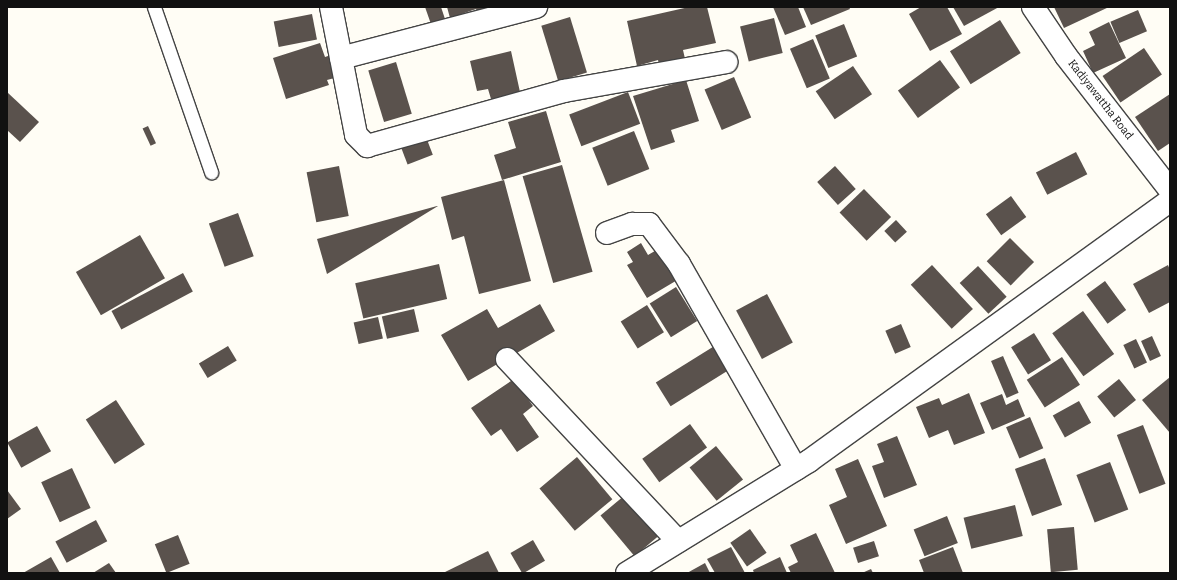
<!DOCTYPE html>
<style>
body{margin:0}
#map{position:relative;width:1177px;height:580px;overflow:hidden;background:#fffdf5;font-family:Bitter,serif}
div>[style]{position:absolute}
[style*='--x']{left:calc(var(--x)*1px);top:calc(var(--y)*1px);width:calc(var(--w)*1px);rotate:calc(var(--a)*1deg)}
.building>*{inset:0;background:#5a524d;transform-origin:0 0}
.roads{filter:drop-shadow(1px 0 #444) drop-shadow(-1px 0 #444) drop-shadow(0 1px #444) drop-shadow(0 -1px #444)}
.service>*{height:13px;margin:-6.5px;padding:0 6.5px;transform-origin:6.5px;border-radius:6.5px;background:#fff}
.minor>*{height:22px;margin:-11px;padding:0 11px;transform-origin:11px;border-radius:11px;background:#fff}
span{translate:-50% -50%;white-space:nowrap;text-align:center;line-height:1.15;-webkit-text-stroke:4px #fff;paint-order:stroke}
.street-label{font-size:11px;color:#111}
.frame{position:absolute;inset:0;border:8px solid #111;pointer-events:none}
</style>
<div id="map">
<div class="building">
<div style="clip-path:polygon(425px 7px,441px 7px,446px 22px,432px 27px)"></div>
<div style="clip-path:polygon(447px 7px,497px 7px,479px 16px,476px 9px,450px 18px)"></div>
<div style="clip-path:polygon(689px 7px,707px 7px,716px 43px,683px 50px,686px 63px,660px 68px,658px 60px,637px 66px,627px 21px)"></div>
<div style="clip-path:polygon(773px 7px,798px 7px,806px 27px,785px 35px)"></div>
<div style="clip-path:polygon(803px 7px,849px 7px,850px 9px,811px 25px)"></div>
<div style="clip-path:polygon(921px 7px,947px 7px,962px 34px,930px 51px,909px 14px)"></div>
<div style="clip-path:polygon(953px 7px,999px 7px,964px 26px)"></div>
<div style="clip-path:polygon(1054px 7px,1109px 7px,1064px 28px)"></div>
<div style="left:1138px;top:10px;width:23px;height:30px;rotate:67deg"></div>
<div style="left:312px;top:14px;width:26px;height:39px;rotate:79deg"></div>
<div style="left:570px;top:17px;width:58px;height:30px;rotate:73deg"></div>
<div style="left:774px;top:18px;width:36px;height:35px;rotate:76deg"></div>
<div style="left:1000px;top:20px;width:39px;height:59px;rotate:58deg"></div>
<div style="clip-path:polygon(1109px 22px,1126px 58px,1093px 73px,1083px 51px,1095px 45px,1089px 32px)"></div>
<div style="left:844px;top:24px;width:35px;height:31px;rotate:68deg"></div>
<div style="left:813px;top:39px;width:43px;height:25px;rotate:67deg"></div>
<div style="clip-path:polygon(320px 43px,325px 57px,334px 54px,342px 76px,327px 80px,329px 85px,286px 99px,273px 58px)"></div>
<div style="left:1144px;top:48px;width:32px;height:50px;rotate:56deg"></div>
<div style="clip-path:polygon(511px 51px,520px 92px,491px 99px,488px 89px,477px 91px,470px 61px)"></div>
<div style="left:940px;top:60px;width:34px;height:52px;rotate:54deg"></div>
<div style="left:396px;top:62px;width:54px;height:29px;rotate:73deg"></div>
<div style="left:853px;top:66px;width:34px;height:45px;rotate:56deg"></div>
<div style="left:734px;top:77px;width:44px;height:32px;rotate:67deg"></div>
<div style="clip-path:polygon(686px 80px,699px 121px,671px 130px,675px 142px,651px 150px,633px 96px)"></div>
<div style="clip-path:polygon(7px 92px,39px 122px,20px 142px,7px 130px)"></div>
<div style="left:628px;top:92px;width:34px;height:63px;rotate:69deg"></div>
<div style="clip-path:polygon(1170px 94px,1170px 143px,1158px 151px,1135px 117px)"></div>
<div style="clip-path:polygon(546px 111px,561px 162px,502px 180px,494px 155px,516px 148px,508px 122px)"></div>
<div style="left:148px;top:126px;width:19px;height:6px;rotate:65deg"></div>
<div style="left:634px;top:131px;width:41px;height:45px;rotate:68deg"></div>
<div style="left:426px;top:137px;width:19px;height:27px;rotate:69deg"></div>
<div style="left:1076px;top:152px;width:25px;height:45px;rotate:63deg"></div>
<div style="left:562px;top:165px;width:111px;height:41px;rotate:74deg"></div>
<div style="left:339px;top:166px;width:51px;height:33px;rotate:79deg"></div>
<div style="left:835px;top:166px;width:31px;height:24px;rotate:48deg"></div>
<div style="clip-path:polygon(504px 180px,531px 281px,479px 294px,464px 236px,452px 240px,441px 197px)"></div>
<div style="left:864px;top:189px;width:39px;height:34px;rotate:46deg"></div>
<div style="left:1011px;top:196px;width:26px;height:31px;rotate:54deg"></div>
<div style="clip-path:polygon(437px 206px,438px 206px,327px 274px,317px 239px)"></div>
<div style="left:238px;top:213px;width:46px;height:31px;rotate:70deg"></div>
<div style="left:896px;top:220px;width:16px;height:16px;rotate:47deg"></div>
<div style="left:140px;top:235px;width:50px;height:74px;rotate:60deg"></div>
<div style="left:1010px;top:238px;width:34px;height:33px;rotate:45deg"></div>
<div style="clip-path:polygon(641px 243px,648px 255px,660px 248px,679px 279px,647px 298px,627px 265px,633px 262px,627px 252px)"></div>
<div style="left:439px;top:264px;width:36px;height:86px;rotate:77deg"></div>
<div style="left:932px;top:265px;width:60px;height:29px;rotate:47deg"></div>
<div style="clip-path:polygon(1168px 265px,1170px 270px,1170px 302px,1149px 313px,1133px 284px)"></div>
<div style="left:978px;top:266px;width:42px;height:25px;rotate:47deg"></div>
<div style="left:183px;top:273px;width:21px;height:81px;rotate:62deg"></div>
<div style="left:1105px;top:281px;width:36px;height:23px;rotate:54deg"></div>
<div style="left:676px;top:287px;width:40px;height:31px;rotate:58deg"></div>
<div style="left:767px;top:294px;width:55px;height:35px;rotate:62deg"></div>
<div style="clip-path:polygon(540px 304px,555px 331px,468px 381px,441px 335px,487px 309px,498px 328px)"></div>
<div style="left:647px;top:305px;width:32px;height:31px;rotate:58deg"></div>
<div style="left:414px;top:309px;width:23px;height:33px;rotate:77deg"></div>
<div style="left:1083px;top:311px;width:53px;height:38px;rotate:54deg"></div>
<div style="left:378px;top:317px;width:22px;height:25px;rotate:77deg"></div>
<div style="left:901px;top:324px;width:25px;height:17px;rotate:67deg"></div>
<div style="left:1034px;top:333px;width:32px;height:27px;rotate:58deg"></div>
<div style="left:1152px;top:336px;width:22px;height:12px;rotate:66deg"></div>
<div style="left:1136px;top:339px;width:26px;height:14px;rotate:65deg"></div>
<div style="left:716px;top:345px;width:28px;height:71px;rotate:58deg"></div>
<div style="left:228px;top:346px;width:17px;height:34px;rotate:59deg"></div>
<div style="left:1003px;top:356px;width:40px;height:13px;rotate:67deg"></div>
<div style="left:1062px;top:357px;width:33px;height:42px;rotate:57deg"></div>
<div style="clip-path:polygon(1170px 377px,1170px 433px,1142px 400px)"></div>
<div style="clip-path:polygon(514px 379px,533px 406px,523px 414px,539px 437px,517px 452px,501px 429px,491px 436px,471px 408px)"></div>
<div style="left:1119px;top:379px;width:27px;height:28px;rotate:51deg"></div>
<div style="clip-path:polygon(969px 393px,985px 433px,954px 445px,948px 430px,929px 438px,916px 407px,939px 398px,942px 405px)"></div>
<div style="clip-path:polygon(1002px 394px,1006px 405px,1018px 399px,1025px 416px,992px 430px,980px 403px)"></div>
<div style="left:116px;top:400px;width:53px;height:36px;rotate:57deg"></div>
<div style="left:1079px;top:401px;width:25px;height:30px;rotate:61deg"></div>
<div style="left:1030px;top:417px;width:34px;height:26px;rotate:67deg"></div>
<div style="left:690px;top:424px;width:29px;height:59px;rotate:54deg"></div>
<div style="left:1143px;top:425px;width:63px;height:28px;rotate:69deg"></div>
<div style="left:37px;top:426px;width:29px;height:34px;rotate:61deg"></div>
<div style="clip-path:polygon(897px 436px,917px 485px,884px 498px,872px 466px,884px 462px,877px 444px)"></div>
<div style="left:716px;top:446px;width:43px;height:34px;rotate:51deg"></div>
<div style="left:577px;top:457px;width:55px;height:49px;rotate:50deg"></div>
<div style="left:1045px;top:458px;width:50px;height:32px;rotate:70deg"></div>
<div style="clip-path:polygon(858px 459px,887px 526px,846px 544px,829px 505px,847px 497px,835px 469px)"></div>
<div style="left:1110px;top:462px;width:51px;height:36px;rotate:69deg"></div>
<div style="left:72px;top:468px;width:44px;height:34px;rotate:65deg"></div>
<div style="clip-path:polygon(7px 490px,21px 509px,7px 519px)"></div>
<div style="left:625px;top:495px;width:53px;height:32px;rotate:50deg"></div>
<div style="left:1015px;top:505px;width:32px;height:53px;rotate:76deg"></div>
<div style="left:947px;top:516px;width:29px;height:36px;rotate:68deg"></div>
<div style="left:96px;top:520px;width:24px;height:46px;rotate:62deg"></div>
<div style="left:1074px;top:527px;width:43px;height:27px;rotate:85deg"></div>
<div style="left:750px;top:529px;width:29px;height:24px;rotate:55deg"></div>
<div style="clip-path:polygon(816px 533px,835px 573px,791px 573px,788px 567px,798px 562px,790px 545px)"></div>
<div style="left:178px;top:535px;width:31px;height:25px;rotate:68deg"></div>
<div style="left:533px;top:540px;width:24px;height:26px;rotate:60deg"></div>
<div style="left:874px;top:541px;width:16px;height:22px;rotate:72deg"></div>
<div style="clip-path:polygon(731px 547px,745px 573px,715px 573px,707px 559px)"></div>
<div style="clip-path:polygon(953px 547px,963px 573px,924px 573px,919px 560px)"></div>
<div style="clip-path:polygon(488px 551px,499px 573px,443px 573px)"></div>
<div style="clip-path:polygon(51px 557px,60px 573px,23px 573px)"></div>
<div style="clip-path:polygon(780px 557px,787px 573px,754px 573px,753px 570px)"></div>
<div style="clip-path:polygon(109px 563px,116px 573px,93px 573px)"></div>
<div style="clip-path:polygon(705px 563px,710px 573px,687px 573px)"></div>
<div style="clip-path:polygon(871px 569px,873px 573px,862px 573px)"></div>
</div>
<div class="roads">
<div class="service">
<div style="--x:154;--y:7;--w:175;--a:70.9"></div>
</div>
<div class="minor">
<div style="--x:331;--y:7;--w:130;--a:78.9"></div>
<div style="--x:356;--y:135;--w:16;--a:45"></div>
<div style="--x:367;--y:146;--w:205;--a:-15.6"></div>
<div style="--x:564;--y:91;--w:165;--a:-10.1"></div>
<div style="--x:1033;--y:7;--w:59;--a:56"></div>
<div style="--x:1066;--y:56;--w:170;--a:52.2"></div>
<div style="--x:341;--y:58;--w:202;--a:-14.7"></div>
<div style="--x:607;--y:233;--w:27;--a:-20"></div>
<div style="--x:632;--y:224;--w:17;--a:0"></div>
<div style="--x:649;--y:224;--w:50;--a:53.1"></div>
<div style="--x:679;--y:264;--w:236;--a:60.3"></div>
<div style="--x:507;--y:359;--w:250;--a:46.8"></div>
<div style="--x:627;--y:573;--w:214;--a:-31.6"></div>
<div style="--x:809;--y:461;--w:445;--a:-35.8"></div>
</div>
</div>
<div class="street-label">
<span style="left:1100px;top:100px;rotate:52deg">Kadiyawattha Road</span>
</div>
<div class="frame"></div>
</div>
